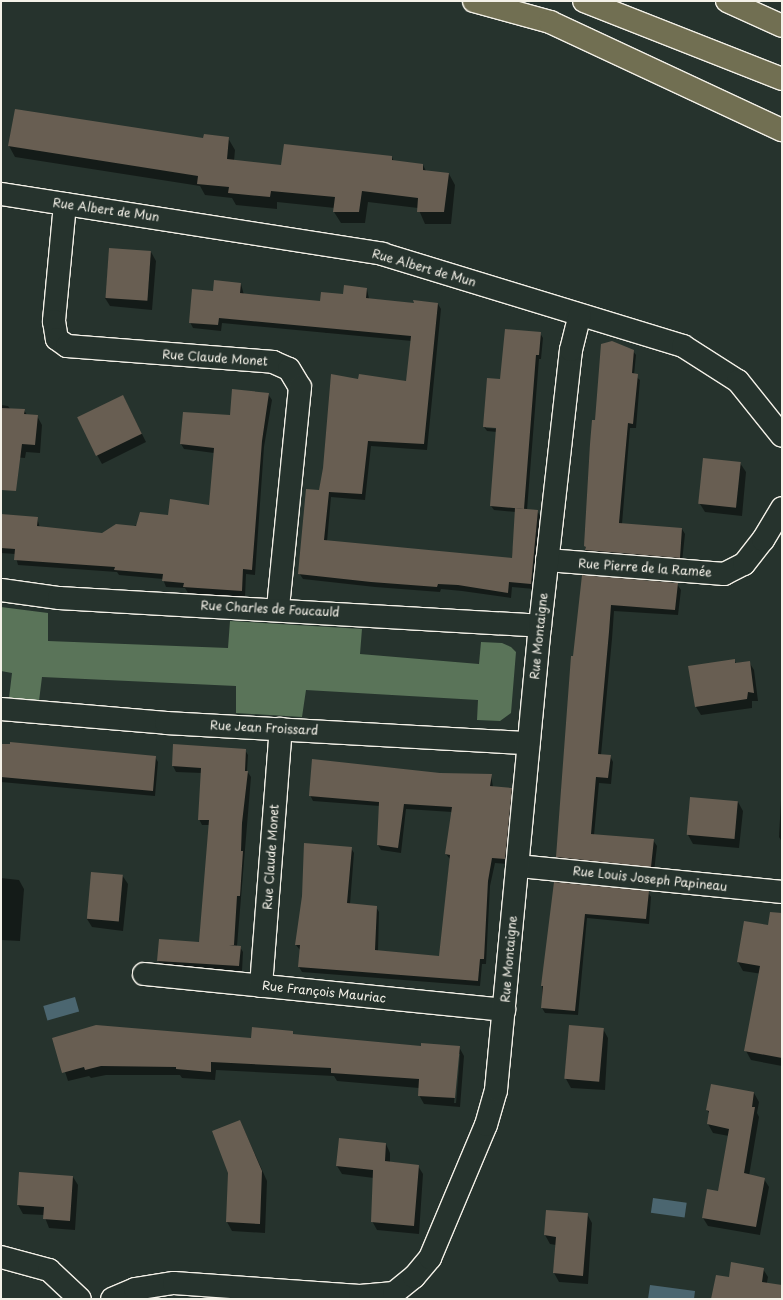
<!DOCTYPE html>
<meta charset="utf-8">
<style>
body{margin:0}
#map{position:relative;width:783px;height:1300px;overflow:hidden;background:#26332d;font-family:"Playpen Sans",sans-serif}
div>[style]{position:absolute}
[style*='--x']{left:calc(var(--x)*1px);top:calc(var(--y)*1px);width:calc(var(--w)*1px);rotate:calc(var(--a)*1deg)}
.green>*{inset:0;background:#5a7459}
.water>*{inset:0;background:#4b6670;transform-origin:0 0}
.shadow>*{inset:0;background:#0007}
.building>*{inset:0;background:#685e52;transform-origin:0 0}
.roads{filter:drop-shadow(1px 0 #f4f1e8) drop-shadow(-1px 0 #f4f1e8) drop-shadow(0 1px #f4f1e8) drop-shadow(0 -1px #f4f1e8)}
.minor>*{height:22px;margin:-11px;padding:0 11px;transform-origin:11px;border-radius:11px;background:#26332d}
.highway>*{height:22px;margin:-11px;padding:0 11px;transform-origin:11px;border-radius:11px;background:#716f52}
span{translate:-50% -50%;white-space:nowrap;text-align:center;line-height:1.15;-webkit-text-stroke:3px #26332d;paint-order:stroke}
.street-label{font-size:12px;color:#f4f1e8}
.frame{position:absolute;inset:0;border:2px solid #f4f1e8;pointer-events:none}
</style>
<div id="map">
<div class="green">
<div style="clip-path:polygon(1px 607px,48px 613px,48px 641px,228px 648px,230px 621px,362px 629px,360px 654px,479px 664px,481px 642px,502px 643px,511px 647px,516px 652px,511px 713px,500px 721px,477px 720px,478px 700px,306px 690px,302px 717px,236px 713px,236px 686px,42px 677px,39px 701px,9px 698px,12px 673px,1px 671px)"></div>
</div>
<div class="water">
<div style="left:75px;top:997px;width:15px;height:33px;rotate:74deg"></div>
<div style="left:653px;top:1198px;width:34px;height:15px;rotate:8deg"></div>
<div style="clip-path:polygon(650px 1285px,695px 1291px,694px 1299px,648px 1299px)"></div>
</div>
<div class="shadow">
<div style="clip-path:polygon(228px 138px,235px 150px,234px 161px,282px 166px,392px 157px,394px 162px,423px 165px,426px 171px,449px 174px,455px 185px,451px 224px,425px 224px,418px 208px,368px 202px,365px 223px,341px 223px,334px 212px,335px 208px,277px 202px,277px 209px,236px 205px,232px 198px,205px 195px,200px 186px,15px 157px,9px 146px)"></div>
<div style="clip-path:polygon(151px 252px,156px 261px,152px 310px,110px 306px,105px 298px)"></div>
<div style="clip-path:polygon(evenodd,241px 284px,244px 295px,321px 302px,367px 289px,369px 299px,415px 304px,438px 304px,441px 309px,427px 450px,371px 446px,365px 500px,331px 497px,327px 542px,512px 559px,516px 512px,494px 510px,491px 506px,497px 432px,487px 431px,484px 427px,501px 380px,540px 333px,543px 338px,541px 359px,539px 359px,527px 510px,537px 511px,541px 517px,534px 589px,512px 587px,511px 598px,462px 591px,441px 589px,440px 592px,375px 587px,303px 579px,299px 573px,320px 492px,359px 380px,407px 383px,412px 341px,222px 323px,221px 331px,193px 328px,190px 322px,214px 292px,241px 284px,486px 426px,502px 427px,501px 429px,486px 428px,486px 426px)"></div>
<div style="clip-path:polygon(633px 351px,636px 355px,634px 375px,640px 380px,636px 428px,630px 428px,622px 524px,682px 529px,685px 534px,682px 562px,589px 555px,586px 550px,591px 444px,596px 421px)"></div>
<div style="clip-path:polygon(268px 394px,272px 400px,264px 447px,255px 575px,246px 574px,245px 597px,188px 593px,185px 588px,166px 587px,163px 579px,119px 575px,117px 572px,18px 565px,15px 554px,1px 553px,1px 515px,37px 518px,40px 528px,103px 534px,210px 506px,214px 453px,184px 449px,181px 444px)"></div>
<div style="clip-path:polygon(123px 396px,146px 442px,102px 464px,97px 455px)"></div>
<div style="clip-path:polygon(1px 405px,8px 406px,11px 410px,24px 410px,27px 415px,37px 416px,42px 425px,40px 453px,26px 452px,25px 458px,1px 456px)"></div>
<div style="clip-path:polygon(740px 463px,746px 472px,742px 516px,705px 512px,700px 504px)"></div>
<div style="clip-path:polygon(583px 576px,677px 584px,681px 590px,678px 615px,614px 611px,612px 639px,601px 755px,610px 756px,613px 762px,611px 784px,599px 783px,594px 835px,653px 840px,657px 846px,654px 872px,560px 863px,557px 857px)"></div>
<div style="clip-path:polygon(734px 660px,736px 663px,749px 662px,754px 670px,758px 701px,752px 701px,752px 708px,701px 715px,696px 707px)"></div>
<div style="clip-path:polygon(1px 744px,155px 757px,158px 762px,155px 796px,1px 782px)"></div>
<div style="clip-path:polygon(174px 745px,245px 750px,248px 755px,247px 771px,251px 777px,237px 946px,240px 947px,243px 952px,242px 971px,162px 966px,158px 961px,200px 943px,210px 825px,202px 825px,199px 819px,202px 773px,176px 772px,173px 766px)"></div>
<div style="clip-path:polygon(440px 774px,491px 775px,493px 787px,512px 789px,515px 794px,508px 864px,495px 863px,490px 886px,486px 964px,482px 964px,480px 986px,302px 972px,299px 967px,300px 950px,296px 945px,303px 896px,351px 848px,354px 853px,350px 904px,376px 907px,379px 912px,378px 951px,440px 957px,450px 859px,446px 854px,452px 812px,406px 809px,401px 853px,381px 850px,378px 845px,380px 806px,313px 801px,310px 795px)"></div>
<div style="clip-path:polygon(781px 800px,782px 800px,782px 842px,779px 837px)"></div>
<div style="clip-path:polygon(738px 802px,743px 811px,739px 848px,693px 844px,688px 835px)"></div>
<div style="clip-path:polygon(122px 875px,128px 884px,123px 931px,92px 927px,87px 919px)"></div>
<div style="clip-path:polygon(1px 878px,19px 880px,24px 889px,20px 941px,1px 940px)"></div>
<div style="clip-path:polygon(555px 883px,648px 892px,651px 897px,649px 924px,587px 918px,578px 1015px,545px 1013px,542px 1008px,542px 985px)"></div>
<div style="clip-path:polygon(782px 929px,782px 977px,743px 971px,738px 962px)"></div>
<div style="clip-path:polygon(782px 1000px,782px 1066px,751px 1060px,746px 1051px)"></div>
<div style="clip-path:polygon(570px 1026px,603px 1029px,608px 1038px,605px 1090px,571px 1088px,566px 1079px)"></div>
<div style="clip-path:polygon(evenodd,292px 1032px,294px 1035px,422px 1047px,459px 1047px,464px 1056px,460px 1107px,424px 1104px,419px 1095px,419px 1088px,337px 1081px,334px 1076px,216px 1070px,215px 1080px,182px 1078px,180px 1075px,106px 1075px,91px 1078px,89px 1076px,68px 1081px,54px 1038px,252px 1039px,292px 1032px,458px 1054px,460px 1054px,456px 1103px,454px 1103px,458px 1054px)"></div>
<div style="clip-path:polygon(754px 1093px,759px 1102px,757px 1113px,759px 1117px,749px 1176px,764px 1179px,769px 1187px,760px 1235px,708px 1226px,703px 1218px,719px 1192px,729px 1136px,713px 1133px,708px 1124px,710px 1115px,707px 1110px)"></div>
<div style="clip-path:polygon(240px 1121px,267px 1181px,265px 1233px,232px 1231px,227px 1222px)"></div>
<div style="clip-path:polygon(386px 1144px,390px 1153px,390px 1162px,418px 1166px,423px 1174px,419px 1234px,377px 1230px,372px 1221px,374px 1178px,342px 1174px,337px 1166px)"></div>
<div style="clip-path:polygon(73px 1177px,78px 1185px,75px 1230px,49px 1228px,44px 1215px,23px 1214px,18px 1205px)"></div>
<div style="clip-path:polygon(587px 1214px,592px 1223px,588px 1284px,559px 1282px,554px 1273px,556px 1245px,550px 1244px,545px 1235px)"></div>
<div style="clip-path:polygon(763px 1269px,768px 1277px,764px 1299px,712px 1299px,730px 1278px)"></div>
</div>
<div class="building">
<div style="clip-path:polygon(15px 109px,203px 138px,204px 134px,229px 137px,227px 159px,281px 165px,284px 144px,392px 156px,392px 160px,423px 164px,423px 170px,449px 173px,444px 212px,417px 212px,418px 198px,362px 191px,359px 212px,333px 212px,335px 197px,271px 191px,270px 197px,228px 193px,229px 187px,197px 184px,198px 176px,8px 146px)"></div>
<div style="left:109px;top:248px;width:42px;height:50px;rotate:4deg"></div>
<div style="clip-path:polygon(214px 280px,241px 283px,240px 293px,268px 296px,320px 301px,321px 292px,343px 294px,344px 285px,367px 288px,366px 298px,414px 303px,413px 300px,438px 303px,424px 444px,368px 441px,362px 494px,329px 492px,324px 540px,512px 558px,515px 508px,538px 510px,531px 584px,509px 582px,508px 593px,458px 585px,438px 584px,437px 587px,371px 582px,298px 574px,306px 489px,319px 490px,323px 468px,331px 374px,358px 379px,359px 374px,406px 381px,411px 336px,219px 318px,218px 325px,189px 323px,192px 289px,213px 291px)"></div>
<div style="clip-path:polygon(505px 329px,541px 332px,539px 355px,536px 355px,524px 509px,490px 506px,496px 428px,483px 427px,487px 378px,500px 379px)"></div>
<div style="clip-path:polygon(612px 341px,634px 350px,632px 373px,638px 374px,633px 424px,628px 423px,619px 523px,682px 528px,680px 558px,585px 550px,586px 547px,584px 546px,590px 444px,592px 420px,595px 420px,601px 344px)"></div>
<div style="clip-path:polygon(232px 389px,269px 393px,262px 441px,252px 570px,243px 569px,242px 591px,183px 587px,184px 583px,162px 581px,163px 574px,114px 570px,115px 567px,14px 560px,15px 549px,1px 548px,1px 514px,38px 517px,37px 526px,102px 533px,116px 524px,136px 526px,140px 512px,168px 515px,170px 499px,209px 505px,214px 448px,180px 444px,183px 412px,230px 415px)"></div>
<div style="left:123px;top:395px;width:43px;height:51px;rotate:64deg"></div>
<div style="clip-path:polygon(1px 408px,25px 409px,24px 414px,38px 415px,35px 445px,22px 444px,16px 491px,1px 490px)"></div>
<div style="left:703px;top:458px;width:38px;height:46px;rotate:6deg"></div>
<div style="clip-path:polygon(582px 575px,678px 583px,675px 610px,611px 605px,609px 632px,598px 754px,611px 755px,608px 778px,596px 777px,591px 834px,654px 839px,651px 867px,556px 857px,571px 656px,573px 656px)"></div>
<div style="clip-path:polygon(735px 659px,735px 663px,750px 661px,754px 693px,748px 692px,747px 699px,695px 707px,688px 666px)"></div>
<div style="clip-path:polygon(10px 742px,156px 756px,153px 791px,1px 777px,1px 744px,10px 744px)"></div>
<div style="clip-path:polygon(173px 744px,246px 749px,245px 771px,248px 771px,242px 823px,241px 851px,243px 851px,240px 896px,237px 896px,234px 945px,229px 945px,241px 946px,239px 966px,157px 961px,159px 939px,199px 942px,209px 820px,198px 820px,201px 768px,172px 766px)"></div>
<div style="clip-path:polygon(312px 759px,440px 773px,492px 774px,490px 786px,512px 788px,505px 859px,492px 858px,488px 881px,484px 959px,480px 959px,478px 981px,298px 967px,300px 945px,295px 945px,302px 896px,304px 843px,352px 847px,347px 903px,377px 906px,375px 950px,439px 956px,450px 855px,445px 854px,452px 807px,404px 804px,398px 848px,377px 845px,379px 802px,309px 796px)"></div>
<div style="left:690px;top:797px;width:48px;height:38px;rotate:5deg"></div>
<div style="left:91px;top:872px;width:32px;height:47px;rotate:5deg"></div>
<div style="clip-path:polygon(554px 882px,649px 891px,646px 919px,585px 914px,575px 1011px,541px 1008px,543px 986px,541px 986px)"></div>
<div style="clip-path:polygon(770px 912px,782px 913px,782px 1058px,744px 1051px,760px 966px,737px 962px,744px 921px,768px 925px)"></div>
<div style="clip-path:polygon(96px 1025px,251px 1038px,252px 1027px,293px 1031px,293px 1034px,421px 1046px,421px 1043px,460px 1046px,455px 1098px,418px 1096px,419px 1079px,331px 1073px,331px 1068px,211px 1062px,211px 1072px,176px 1069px,176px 1067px,101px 1066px,85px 1070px,84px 1067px,62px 1073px,52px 1038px)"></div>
<div style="left:569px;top:1025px;width:35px;height:54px;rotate:5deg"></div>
<div style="clip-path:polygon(711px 1084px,754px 1092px,752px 1107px,755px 1107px,744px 1173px,765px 1178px,756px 1227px,702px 1218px,707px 1189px,718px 1191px,729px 1129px,707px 1124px,709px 1111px,706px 1110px)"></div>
<div style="clip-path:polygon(240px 1120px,262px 1171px,260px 1224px,226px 1222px,228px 1173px,212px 1131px)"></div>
<div style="clip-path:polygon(339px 1138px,386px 1143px,385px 1161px,419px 1165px,414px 1226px,371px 1222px,373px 1170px,336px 1166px)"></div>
<div style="clip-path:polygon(19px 1172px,73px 1176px,70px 1221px,43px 1219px,44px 1207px,17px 1205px)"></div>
<div style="clip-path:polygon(546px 1210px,588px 1213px,583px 1276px,553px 1273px,556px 1237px,544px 1235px)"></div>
<div style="clip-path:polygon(731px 1262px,764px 1268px,762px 1282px,782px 1285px,782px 1299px,711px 1299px,716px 1275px,729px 1277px)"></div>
</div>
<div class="roads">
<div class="minor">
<div style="--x:1;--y:194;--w:386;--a:8.9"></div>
<div style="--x:382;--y:254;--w:315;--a:17"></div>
<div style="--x:683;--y:346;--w:65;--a:32.5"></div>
<div style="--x:738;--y:381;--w:70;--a:51.3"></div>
<div style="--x:65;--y:204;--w:118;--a:95.4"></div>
<div style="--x:54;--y:321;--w:18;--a:81"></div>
<div style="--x:57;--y:339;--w:12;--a:35"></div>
<div style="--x:67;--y:346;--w:207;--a:4.4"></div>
<div style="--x:273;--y:362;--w:17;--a:24"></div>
<div style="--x:289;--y:369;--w:21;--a:59"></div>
<div style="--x:300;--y:387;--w:223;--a:95.7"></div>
<div style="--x:547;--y:560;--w:178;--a:4.5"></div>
<div style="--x:724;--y:574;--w:22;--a:-27"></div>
<div style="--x:744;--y:564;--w:31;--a:-52"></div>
<div style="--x:763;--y:540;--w:37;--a:-59"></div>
<div style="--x:1;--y:590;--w:59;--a:7.9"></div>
<div style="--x:59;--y:598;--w:482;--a:3.3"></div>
<div style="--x:1;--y:709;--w:166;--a:4.8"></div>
<div style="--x:166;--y:723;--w:363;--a:3.2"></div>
<div style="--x:518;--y:866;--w:265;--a:5.6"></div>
<div style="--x:144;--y:974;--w:362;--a:5.7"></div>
<div style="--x:261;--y:986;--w:258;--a:-85.6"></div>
<div style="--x:1;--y:1257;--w:50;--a:15.2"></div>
<div style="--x:49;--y:1270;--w:42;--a:43.1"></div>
<div style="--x:112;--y:1299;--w:25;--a:-23"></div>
<div style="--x:135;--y:1289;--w:39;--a:-9"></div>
<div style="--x:174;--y:1283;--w:186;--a:4"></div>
<div style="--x:360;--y:1296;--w:34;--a:-5"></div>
<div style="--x:394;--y:1293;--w:26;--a:-39"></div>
<div style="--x:414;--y:1277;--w:25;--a:-50"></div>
<div style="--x:430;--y:1258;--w:144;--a:-67.2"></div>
<div style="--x:486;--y:1125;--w:36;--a:-74"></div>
<div style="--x:496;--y:1090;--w:466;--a:-84.6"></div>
<div style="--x:540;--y:626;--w:278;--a:-83.6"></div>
<div style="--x:571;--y:350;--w:36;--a:-76"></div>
</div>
<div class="highway">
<div style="--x:474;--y:1;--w:79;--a:15.4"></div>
<div style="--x:550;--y:22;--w:256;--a:25"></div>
<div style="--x:584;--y:1;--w:213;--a:21.5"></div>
<div style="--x:727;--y:1;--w:60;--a:24.4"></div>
</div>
</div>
<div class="street-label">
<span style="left:106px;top:210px;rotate:8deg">Rue Albert de Mun</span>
<span style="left:424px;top:268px;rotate:16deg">Rue Albert de Mun</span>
<span style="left:215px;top:358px;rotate:4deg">Rue Claude Monet</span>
<span style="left:645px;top:568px;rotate:4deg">Rue Pierre de la Ramée</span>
<span style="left:270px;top:609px;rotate:3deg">Rue Charles de Foucauld</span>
<span style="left:539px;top:636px;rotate:-84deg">Rue Montaigne</span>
<span style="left:264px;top:728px;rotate:3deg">Rue Jean Froissard</span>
<span style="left:271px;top:857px;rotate:-86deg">Rue Claude Monet</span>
<span style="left:650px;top:879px;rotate:6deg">Rue Louis Joseph Papineau</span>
<span style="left:509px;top:959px;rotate:-85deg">Rue Montaigne</span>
<span style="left:324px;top:992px;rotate:6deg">Rue François Mauriac</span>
</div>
<div class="frame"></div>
</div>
